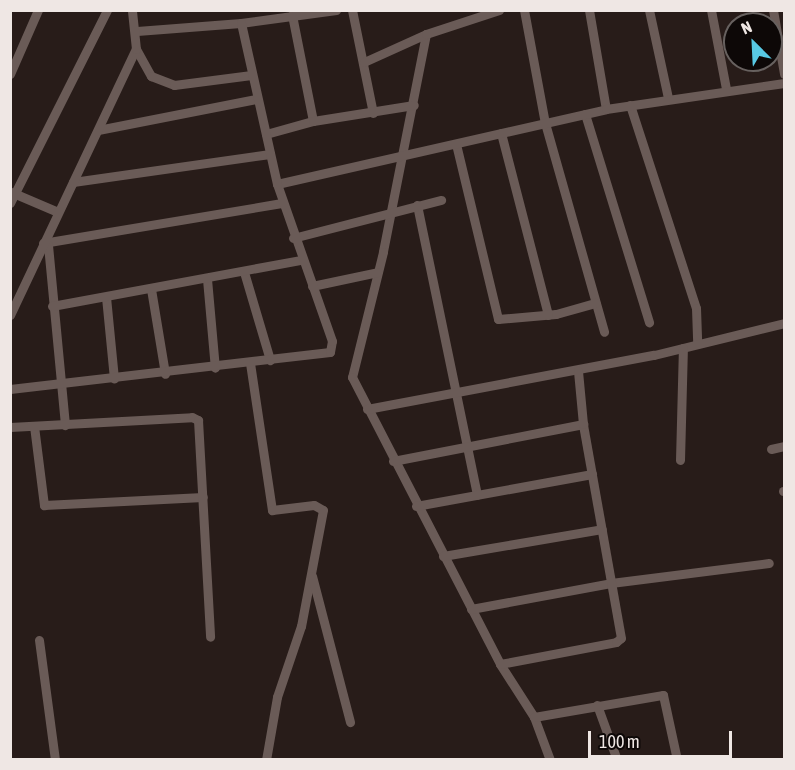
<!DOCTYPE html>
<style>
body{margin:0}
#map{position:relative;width:795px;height:770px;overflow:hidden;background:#281c19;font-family:"Asap Condensed",sans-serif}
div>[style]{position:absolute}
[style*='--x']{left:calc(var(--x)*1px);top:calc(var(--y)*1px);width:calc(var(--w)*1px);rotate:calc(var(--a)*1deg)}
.minor>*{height:9px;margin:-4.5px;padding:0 4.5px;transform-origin:4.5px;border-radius:4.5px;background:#6a5b57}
span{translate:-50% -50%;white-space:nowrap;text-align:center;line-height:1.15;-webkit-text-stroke:4.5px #0d0807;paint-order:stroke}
.frame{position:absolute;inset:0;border:12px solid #efe7e4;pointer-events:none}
.north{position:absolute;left:723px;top:12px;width:60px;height:60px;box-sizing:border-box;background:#0d0807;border:2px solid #67615f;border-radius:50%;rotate:336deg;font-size:16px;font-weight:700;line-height:24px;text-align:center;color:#efe7e4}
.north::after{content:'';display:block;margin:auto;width:21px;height:27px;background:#58c9e4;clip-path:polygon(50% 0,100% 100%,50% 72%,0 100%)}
.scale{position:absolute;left:588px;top:731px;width:144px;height:27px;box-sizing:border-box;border:3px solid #efe7e4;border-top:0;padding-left:8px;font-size:18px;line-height:21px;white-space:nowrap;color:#efe7e4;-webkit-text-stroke:4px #0d0807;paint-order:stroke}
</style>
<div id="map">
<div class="minor">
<div style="--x:352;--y:10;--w:105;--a:78.5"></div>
<div style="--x:524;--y:10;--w:115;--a:79.5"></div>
<div style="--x:545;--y:123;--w:217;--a:74.2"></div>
<div style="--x:589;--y:10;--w:100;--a:80.3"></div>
<div style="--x:649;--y:10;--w:90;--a:77.8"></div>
<div style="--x:711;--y:10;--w:80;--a:79.2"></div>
<div style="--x:773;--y:10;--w:65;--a:80.2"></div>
<div style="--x:292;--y:15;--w:108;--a:78.8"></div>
<div style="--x:137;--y:31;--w:104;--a:-4.4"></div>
<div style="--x:241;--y:23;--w:96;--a:-7.8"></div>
<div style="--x:426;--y:34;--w:222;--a:101.2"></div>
<div style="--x:383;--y:252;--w:129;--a:103.9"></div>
<div style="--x:352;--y:377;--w:323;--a:62.7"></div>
<div style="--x:500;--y:664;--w:63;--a:57.3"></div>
<div style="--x:534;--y:717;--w:46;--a:69.6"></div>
<div style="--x:136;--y:49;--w:31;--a:61"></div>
<div style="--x:151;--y:76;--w:25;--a:21"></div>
<div style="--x:174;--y:85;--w:78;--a:-7.4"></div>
<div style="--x:364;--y:62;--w:68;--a:-24.3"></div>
<div style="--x:426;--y:34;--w:77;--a:-18.2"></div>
<div style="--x:10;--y:74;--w:70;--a:-66.4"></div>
<div style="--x:630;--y:105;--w:213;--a:72"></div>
<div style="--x:696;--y:308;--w:36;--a:88"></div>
<div style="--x:585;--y:114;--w:218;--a:72.9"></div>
<div style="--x:98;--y:130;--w:161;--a:-11.1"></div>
<div style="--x:501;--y:133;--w:188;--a:75.5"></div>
<div style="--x:266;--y:134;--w:49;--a:-15.5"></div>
<div style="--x:313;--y:121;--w:102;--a:-9"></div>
<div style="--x:456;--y:144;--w:180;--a:76.5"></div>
<div style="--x:498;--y:319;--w:58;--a:-4.9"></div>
<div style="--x:556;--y:314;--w:41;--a:-15.8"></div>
<div style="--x:73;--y:182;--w:199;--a:-8.1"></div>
<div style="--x:277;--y:184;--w:337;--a:-12.8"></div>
<div style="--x:606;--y:109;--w:180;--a:-8.3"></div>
<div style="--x:11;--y:192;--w:51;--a:23.1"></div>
<div style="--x:10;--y:203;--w:216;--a:-63.3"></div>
<div style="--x:417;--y:205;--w:296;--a:78.3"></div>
<div style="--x:293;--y:238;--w:153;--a:-14.4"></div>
<div style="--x:43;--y:243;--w:242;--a:-9.5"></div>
<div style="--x:48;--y:245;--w:181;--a:84.6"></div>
<div style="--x:244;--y:272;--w:92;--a:73.5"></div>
<div style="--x:207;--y:279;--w:89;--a:84.9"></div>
<div style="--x:312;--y:286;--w:67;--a:-12"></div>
<div style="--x:151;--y:289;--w:86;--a:80.6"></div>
<div style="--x:106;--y:297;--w:82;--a:84.4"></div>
<div style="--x:52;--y:306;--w:252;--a:-10.5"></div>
<div style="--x:10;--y:315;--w:294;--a:-64.7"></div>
<div style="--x:136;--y:49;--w:39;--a:-96"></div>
<div style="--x:250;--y:363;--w:149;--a:81.5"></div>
<div style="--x:272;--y:510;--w:42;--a:-6.8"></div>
<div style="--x:314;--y:505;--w:10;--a:29"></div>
<div style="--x:323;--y:510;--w:118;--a:100.7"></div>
<div style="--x:301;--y:626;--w:75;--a:108.7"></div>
<div style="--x:277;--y:697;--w:64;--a:99.9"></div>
<div style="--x:10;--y:389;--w:322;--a:-6.6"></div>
<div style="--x:330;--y:352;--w:11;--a:-80"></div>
<div style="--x:332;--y:341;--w:166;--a:-109.3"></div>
<div style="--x:277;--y:184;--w:165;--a:-102.6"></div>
<div style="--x:367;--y:409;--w:292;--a:-10.7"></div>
<div style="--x:654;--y:355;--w:134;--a:-13.8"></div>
<div style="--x:34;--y:426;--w:80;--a:82.8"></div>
<div style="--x:44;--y:505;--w:159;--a:-2.9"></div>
<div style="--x:10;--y:427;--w:182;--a:-3.1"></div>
<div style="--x:192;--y:417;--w:7;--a:27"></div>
<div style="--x:198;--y:420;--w:217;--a:86.8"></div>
<div style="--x:771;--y:449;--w:13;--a:-13"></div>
<div style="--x:680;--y:460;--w:112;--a:-88.5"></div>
<div style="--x:393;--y:461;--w:194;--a:-11"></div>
<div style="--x:783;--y:491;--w:1;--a:0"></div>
<div style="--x:416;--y:506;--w:179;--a:-10.3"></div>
<div style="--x:443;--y:556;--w:161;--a:-9.6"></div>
<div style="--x:312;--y:576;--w:151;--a:75.4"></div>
<div style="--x:471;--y:609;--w:142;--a:-10.5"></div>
<div style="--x:611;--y:583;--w:159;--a:-7.2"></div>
<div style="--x:39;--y:640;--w:121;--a:82.4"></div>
<div style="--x:500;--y:664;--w:118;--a:-10.7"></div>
<div style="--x:616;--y:642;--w:6;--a:-39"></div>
<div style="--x:621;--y:638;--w:217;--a:-100.1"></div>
<div style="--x:583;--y:424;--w:53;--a:-95.4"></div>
<div style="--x:597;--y:705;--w:59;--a:70"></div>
<div style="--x:534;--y:717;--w:131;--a:-9.7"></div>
<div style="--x:663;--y:695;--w:66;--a:77.8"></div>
</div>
<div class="frame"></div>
<div class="north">N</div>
<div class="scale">100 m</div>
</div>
